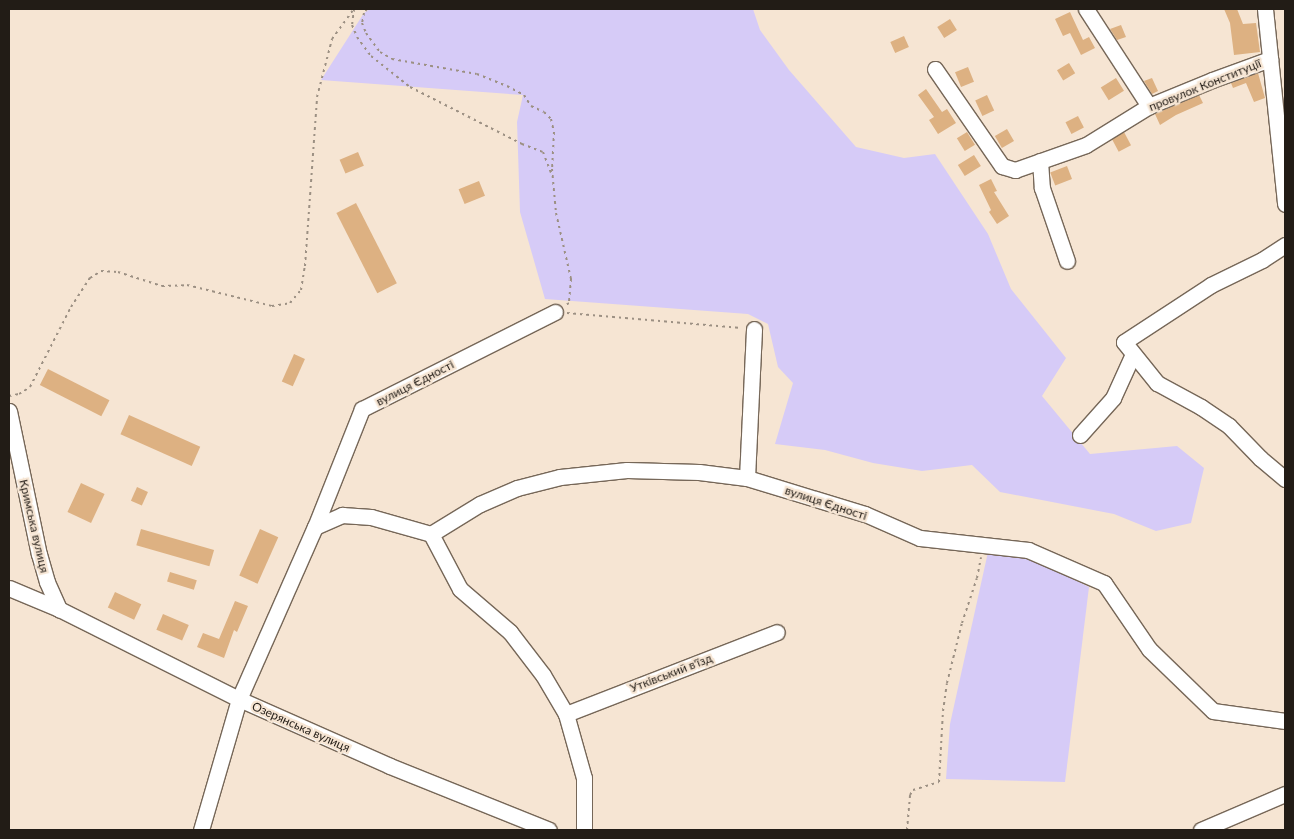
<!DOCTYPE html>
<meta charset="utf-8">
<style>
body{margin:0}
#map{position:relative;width:1294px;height:839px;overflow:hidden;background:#f6e5d3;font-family:Lato,sans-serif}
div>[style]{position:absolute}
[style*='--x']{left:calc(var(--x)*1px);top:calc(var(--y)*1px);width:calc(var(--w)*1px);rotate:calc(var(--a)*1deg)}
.green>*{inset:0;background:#d6cbf7}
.building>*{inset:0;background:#ddb182;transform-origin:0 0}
.path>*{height:2px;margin-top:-1px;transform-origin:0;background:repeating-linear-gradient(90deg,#9c9083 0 2.5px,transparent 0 6.5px)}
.roads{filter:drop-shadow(1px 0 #766758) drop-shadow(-1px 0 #766758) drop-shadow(0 1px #766758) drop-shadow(0 -1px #766758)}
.minor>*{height:15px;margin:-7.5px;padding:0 7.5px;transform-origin:7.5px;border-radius:7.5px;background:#fff}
span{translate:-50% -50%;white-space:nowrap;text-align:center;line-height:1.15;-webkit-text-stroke:4.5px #f6e5d3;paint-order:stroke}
.street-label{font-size:12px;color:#221c16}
.frame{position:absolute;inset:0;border:10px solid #221c16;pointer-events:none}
</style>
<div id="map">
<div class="green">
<div style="clip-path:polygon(370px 9px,753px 9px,760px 30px,789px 70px,856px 147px,904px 158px,935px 154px,988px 234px,1011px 289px,1066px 358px,1042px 396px,1090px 454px,1177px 446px,1204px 468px,1191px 523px,1156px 531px,1114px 514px,1000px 492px,972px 465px,922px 471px,873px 463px,825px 450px,775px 444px,793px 383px,778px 367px,768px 324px,748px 314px,545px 299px,520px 212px,517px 122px,523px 95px,321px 80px,364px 13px)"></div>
<div style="clip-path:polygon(988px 552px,1029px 557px,1089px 587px,1065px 782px,946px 779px,950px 724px)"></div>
</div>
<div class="building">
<div style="clip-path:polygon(1224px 9px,1237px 9px,1243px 24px,1256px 23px,1260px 52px,1234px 55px,1230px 23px)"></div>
<div style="clip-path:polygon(1070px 12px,1083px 40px,1089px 37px,1095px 48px,1081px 55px,1070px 33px,1063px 36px,1055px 19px)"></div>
<div style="left:950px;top:19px;width:13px;height:15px;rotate:58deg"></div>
<div style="clip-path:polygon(1121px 25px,1126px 37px,1117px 40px,1110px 29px)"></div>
<div style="left:904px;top:36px;width:12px;height:15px;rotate:66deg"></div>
<div style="left:1069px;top:63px;width:12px;height:14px;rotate:59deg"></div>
<div style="left:968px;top:67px;width:16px;height:14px;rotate:68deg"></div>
<div style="clip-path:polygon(1258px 73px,1265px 98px,1254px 102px,1246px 83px,1233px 88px,1231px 83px)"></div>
<div style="left:1116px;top:78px;width:15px;height:18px;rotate:58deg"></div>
<div style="clip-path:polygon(1152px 78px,1158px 91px,1152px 94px,1144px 81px)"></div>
<div style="clip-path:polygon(926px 89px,942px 112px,947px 109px,956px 123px,938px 134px,929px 120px,934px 117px,918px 95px)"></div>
<div style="left:987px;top:95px;width:17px;height:13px;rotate:65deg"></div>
<div style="clip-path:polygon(1199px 95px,1203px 103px,1176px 115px,1160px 125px,1155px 114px)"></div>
<div style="left:1078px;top:116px;width:13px;height:14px;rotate:63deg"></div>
<div style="left:1007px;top:129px;width:14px;height:14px;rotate:60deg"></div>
<div style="left:967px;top:132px;width:15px;height:12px;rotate:58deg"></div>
<div style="left:1124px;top:132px;width:15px;height:14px;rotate:62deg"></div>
<div style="left:358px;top:152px;width:15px;height:20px;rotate:67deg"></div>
<div style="left:974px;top:155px;width:13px;height:19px;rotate:58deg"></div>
<div style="left:1067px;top:166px;width:14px;height:18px;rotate:69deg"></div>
<div style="clip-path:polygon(991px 179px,997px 191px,994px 192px,1009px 216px,997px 224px,989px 212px,991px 210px,979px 185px)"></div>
<div style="left:479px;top:181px;width:16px;height:22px;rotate:68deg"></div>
<div style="left:356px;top:203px;width:90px;height:22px;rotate:63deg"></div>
<div style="left:294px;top:354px;width:12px;height:30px;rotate:24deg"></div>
<div style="left:48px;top:369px;width:69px;height:18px;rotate:27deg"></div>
<div style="left:129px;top:415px;width:78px;height:21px;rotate:24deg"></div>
<div style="left:81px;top:483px;width:26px;height:32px;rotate:25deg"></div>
<div style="left:137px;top:487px;width:12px;height:15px;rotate:24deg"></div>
<div style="left:141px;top:529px;width:76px;height:17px;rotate:16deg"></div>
<div style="left:260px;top:529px;width:20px;height:51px;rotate:24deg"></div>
<div style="left:170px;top:572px;width:28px;height:10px;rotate:17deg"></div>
<div style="left:115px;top:592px;width:29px;height:17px;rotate:25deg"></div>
<div style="clip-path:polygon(235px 601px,248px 606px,237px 632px,234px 630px,224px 658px,197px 647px,203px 633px,219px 639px)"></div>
<div style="left:163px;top:614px;width:28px;height:17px;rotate:23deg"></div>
</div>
<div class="path">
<div style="--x:354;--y:9;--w:16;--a:97"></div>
<div style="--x:352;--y:25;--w:13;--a:67"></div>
<div style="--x:357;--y:37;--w:24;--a:54"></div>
<div style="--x:371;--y:56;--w:50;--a:38.5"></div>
<div style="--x:410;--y:87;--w:126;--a:27"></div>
<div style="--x:522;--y:144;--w:22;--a:21"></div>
<div style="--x:543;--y:152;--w:22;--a:69"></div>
<div style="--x:367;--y:9;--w:5;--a:127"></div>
<div style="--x:364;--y:13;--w:10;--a:101"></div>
<div style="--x:362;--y:23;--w:11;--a:68"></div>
<div style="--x:366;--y:33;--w:24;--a:54"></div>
<div style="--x:380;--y:52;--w:14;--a:30"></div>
<div style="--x:392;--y:59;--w:86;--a:10"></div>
<div style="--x:477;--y:74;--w:32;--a:22"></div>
<div style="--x:507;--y:86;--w:19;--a:28"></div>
<div style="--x:524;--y:95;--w:13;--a:58"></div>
<div style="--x:531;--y:106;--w:14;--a:25"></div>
<div style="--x:544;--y:112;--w:10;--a:45"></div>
<div style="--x:551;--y:119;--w:13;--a:77"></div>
<div style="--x:554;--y:132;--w:37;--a:93"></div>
<div style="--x:552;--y:169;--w:44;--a:84.8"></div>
<div style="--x:556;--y:213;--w:68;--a:77.2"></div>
<div style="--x:571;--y:279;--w:24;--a:95"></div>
<div style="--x:569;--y:303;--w:4;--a:146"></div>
<div style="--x:567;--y:313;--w:175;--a:4.9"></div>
<div style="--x:9;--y:396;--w:10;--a:-11"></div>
<div style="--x:19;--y:394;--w:13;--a:-32"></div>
<div style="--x:30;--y:387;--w:90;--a:-62.9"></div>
<div style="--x:71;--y:307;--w:35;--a:-57"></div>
<div style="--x:90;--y:278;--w:13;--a:-32"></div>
<div style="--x:101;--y:271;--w:17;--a:3"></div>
<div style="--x:118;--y:272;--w:46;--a:17.7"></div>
<div style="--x:162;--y:286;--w:25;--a:-2"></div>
<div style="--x:187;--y:285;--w:88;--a:13.9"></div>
<div style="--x:272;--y:306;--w:18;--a:-9"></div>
<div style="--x:290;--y:303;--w:17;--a:-50"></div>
<div style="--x:301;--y:290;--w:24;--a:-81"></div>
<div style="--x:305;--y:266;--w:169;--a:-85.9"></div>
<div style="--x:317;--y:97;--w:60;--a:-75.5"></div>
<div style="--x:332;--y:39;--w:37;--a:-54"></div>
<div style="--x:907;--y:830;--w:35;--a:-85"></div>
<div style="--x:910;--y:795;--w:6;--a:-59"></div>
<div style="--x:913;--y:790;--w:27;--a:-17"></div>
<div style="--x:939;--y:782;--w:71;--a:-86.8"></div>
<div style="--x:943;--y:711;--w:28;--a:-82"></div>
<div style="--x:947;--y:683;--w:62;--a:-76"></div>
<div style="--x:962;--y:623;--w:47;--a:-71.6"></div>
<div style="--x:977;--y:578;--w:21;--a:-79"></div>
</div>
<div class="roads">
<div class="minor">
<div style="--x:1086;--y:9;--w:116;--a:57"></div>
<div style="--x:1265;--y:9;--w:196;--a:84.1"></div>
<div style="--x:935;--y:69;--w:118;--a:55.4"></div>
<div style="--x:1002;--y:166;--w:14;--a:17"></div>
<div style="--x:1015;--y:170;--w:75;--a:-19.4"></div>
<div style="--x:1086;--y:145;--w:74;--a:-31.8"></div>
<div style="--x:1149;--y:106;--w:68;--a:-22.4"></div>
<div style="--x:1212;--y:80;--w:62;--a:-19.9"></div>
<div style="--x:1040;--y:161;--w:27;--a:86"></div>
<div style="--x:1042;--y:188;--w:77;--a:71.1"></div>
<div style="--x:1285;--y:245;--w:27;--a:147"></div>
<div style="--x:1262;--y:260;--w:57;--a:153.9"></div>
<div style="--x:1211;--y:285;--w:104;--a:146.8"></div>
<div style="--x:1124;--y:342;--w:53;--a:51.2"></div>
<div style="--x:1157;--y:383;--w:50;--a:28.6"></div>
<div style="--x:1201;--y:407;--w:34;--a:34"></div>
<div style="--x:1229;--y:426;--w:45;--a:45.9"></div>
<div style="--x:1260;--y:458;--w:33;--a:40"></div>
<div style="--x:9;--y:411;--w:146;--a:78.2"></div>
<div style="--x:39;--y:554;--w:29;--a:74"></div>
<div style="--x:47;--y:582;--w:30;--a:66"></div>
<div style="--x:1080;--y:435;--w:50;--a:-48.3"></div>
<div style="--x:1113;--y:398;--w:48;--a:-65.6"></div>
<div style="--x:747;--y:478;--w:149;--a:-87.3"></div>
<div style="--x:315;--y:527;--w:30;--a:-24"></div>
<div style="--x:342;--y:515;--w:29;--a:4"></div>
<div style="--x:371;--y:517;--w:62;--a:15.8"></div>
<div style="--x:431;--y:534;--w:57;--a:-31.5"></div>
<div style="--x:480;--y:504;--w:40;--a:-23.4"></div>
<div style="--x:517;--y:488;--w:44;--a:-14.3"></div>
<div style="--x:560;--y:477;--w:67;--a:-6"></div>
<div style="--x:627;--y:470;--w:72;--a:1.6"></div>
<div style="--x:699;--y:472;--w:48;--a:7.1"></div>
<div style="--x:747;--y:478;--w:123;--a:17"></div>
<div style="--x:865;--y:514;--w:60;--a:23.6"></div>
<div style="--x:920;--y:538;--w:109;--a:6.3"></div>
<div style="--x:1028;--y:550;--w:83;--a:23.5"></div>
<div style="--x:1104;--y:583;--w:80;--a:55.7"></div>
<div style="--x:1149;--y:649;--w:89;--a:44.1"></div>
<div style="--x:1213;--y:711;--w:73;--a:7.9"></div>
<div style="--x:431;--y:534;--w:62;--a:62.2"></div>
<div style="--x:460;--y:589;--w:66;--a:40.7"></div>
<div style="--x:510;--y:632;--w:54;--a:52.5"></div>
<div style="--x:543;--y:675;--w:45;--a:59.5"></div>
<div style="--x:566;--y:714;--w:66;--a:74.3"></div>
<div style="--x:584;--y:778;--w:52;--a:90"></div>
<div style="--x:9;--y:588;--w:54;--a:22.8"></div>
<div style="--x:59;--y:609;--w:201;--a:26.6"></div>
<div style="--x:239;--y:699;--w:165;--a:23.9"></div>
<div style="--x:390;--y:766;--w:171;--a:21.9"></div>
<div style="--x:566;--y:714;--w:226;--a:-21.2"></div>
<div style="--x:201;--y:830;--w:136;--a:-73.8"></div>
<div style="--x:239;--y:699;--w:188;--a:-66.2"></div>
<div style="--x:315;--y:527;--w:127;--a:-68.3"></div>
<div style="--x:362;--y:409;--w:216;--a:-26.7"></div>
<div style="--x:1201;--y:830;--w:91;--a:-23.2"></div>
</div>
</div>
<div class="street-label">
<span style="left:1205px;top:85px;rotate:-22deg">провулок Конституції</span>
<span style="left:415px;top:383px;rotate:-27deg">вулиця Єдності</span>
<span style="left:826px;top:503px;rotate:18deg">вулиця Єдності</span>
<span style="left:34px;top:526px;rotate:77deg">Кримська вулиця</span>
<span style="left:671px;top:673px;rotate:-21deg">Утківський в'їзд</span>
<span style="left:301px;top:727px;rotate:24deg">Озерянська вулиця</span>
</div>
<div class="frame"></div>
</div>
